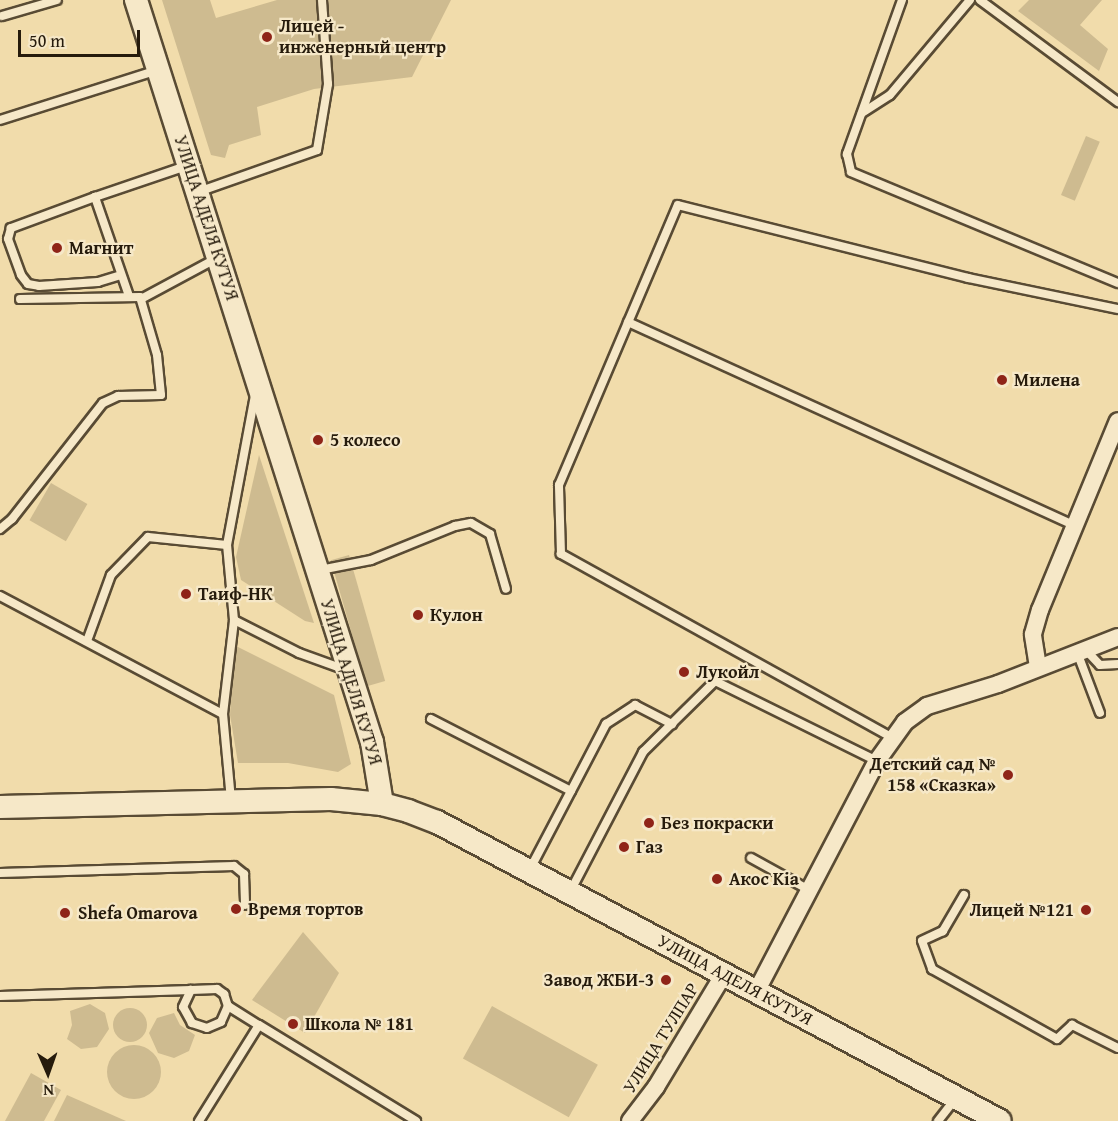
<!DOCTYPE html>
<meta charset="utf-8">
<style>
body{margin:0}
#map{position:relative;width:1118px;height:1121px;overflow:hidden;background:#f1dcab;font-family:"Gentium Book Plus",serif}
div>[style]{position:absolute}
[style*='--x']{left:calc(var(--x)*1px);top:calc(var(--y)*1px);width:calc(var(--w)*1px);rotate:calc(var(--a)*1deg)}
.green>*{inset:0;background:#cebb90;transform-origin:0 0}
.round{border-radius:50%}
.roads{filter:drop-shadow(2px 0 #594b34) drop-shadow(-2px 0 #594b34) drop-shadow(0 2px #594b34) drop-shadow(0 -2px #594b34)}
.lane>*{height:8px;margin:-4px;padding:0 4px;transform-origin:4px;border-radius:4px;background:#f6e8c8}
.street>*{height:16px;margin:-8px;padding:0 8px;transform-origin:8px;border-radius:8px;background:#f6e8c8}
.secondary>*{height:22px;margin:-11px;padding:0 11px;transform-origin:11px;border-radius:11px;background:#f6e8c8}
.dots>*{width:16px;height:16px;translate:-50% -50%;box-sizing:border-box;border:3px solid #f6e8c8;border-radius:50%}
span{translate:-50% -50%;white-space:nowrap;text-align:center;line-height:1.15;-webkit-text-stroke:4.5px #f6e8c8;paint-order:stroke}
.poi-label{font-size:18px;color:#261b0c;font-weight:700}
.left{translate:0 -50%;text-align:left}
.right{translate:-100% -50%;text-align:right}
.street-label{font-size:18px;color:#261b0c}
.north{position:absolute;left:18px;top:1043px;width:60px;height:60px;-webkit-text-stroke:4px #f6e8c8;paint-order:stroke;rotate:178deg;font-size:16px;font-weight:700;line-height:24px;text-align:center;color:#261b0c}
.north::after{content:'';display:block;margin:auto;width:21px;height:27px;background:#261b0c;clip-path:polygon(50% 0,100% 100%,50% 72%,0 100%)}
.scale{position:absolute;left:18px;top:30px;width:122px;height:27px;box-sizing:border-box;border:3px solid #261b0c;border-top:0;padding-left:8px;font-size:18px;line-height:21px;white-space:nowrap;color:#261b0c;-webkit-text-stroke:4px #f6e8c8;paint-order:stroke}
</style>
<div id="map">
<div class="green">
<div style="clip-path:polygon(162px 0,210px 0,216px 18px,277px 0,451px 0,412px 77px,314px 89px,257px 107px,261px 135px,229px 145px,225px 158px,211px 155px)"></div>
<div style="clip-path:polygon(1029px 0,1102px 0,1080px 25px,1108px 49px,1099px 71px,1018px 11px)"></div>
<div style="left:1086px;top:136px;width:15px;height:64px;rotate:23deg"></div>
<div style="clip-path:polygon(259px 455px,314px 623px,305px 621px,241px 580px,236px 557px)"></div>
<div style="left:51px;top:483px;width:42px;height:43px;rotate:30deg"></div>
<div style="left:349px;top:555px;width:131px;height:19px;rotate:74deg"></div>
<div style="clip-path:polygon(234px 645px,334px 695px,351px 764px,338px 772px,288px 763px,238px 763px,230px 715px)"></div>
<div style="clip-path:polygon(303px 932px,339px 973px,305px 1033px,252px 1000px)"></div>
<div style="clip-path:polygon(90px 1004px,105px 1013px,109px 1029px,97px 1047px,81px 1049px,67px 1039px,72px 1025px,70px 1011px)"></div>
<div style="left:492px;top:1006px;width:121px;height:60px;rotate:29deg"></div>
<div class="round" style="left:113px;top:1008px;width:34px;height:34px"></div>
<div style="clip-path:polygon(174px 1013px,180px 1025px,195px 1035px,189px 1051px,174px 1058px,158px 1053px,149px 1033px,157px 1018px)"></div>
<div class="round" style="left:107px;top:1045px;width:54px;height:54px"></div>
<div style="clip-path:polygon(31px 1073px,61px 1090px,44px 1121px,5px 1121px)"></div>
<div style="clip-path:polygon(67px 1095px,126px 1121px,54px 1121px)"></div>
</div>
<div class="roads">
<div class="lane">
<div style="--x:902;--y:0;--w:164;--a:109.7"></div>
<div style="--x:847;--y:154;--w:18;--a:77"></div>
<div style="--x:851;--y:172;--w:289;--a:22.6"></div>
<div style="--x:980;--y:0;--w:172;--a:36.5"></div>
<div style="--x:2;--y:16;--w:57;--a:-16.2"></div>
<div style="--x:862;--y:113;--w:33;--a:-33"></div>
<div style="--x:890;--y:95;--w:124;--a:-49.9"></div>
<div style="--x:0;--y:120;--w:166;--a:-17.6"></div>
<div style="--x:198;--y:192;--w:126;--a:-19.4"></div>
<div style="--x:317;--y:150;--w:67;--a:-80.5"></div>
<div style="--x:328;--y:84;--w:84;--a:-94.1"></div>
<div style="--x:95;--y:197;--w:90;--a:159.7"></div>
<div style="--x:11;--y:228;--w:11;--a:105"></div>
<div style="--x:8;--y:239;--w:38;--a:70"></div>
<div style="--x:21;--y:275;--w:11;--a:52"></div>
<div style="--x:28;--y:284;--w:11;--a:10"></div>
<div style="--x:39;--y:286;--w:59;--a:-3.9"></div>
<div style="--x:98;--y:282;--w:24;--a:-17"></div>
<div style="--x:129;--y:296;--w:105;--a:-109"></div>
<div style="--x:95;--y:197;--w:99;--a:-18.8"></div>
<div style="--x:141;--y:299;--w:86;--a:-28.3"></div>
<div style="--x:628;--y:322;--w:490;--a:24.5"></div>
<div style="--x:0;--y:529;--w:16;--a:-40"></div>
<div style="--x:12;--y:519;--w:147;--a:-51.9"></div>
<div style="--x:103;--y:403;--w:17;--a:-25"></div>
<div style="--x:118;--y:396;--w:43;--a:-1.3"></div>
<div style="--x:161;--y:395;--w:40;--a:-95.7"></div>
<div style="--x:157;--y:355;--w:60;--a:-106.3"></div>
<div style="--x:140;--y:297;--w:120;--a:179"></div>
<div style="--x:320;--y:570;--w:52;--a:-11.1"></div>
<div style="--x:371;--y:560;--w:91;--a:-22"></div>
<div style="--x:455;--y:526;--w:16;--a:-11"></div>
<div style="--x:471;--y:523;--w:22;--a:30"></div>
<div style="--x:490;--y:534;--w:57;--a:73.8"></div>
<div style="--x:0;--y:596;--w:252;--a:27.9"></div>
<div style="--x:234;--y:620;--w:73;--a:26.9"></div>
<div style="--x:299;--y:653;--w:50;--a:19.9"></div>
<div style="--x:87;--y:641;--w:70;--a:-70"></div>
<div style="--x:111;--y:575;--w:53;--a:-45.8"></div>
<div style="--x:148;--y:537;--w:79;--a:5.8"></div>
<div style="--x:1084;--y:648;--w:23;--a:47"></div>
<div style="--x:1100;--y:665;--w:18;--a:-3"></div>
<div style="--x:1077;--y:652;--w:65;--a:69.3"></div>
<div style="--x:431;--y:719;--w:157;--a:27.2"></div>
<div style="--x:571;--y:791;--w:88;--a:117.7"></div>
<div style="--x:893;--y:738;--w:380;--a:-151"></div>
<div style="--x:561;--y:554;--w:69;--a:-91.7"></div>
<div style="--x:559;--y:485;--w:304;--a:-67"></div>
<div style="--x:678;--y:205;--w:299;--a:14.1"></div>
<div style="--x:968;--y:278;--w:153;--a:11.7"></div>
<div style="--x:571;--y:791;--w:76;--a:-62.4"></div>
<div style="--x:606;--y:724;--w:35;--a:-33"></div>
<div style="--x:635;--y:705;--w:42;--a:27.2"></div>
<div style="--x:231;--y:800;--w:86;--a:-95.3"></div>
<div style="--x:223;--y:714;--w:95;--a:-83.3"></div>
<div style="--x:234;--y:620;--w:75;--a:-95.3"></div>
<div style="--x:227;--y:545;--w:152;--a:-79.4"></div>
<div style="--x:751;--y:858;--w:66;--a:28.9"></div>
<div style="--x:0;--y:873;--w:234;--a:-1.7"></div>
<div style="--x:234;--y:866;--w:13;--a:39"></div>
<div style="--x:244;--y:874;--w:31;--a:88"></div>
<div style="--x:571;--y:890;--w:156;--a:-62.4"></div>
<div style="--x:643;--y:752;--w:101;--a:-44.6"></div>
<div style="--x:715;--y:681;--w:181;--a:26.3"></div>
<div style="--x:964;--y:895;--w:42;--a:120.3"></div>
<div style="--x:943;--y:931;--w:23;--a:155"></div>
<div style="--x:922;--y:941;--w:30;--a:70"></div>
<div style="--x:932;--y:969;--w:143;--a:29.2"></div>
<div style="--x:1057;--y:1039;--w:21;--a:-43"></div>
<div style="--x:1072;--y:1025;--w:51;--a:26.6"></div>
<div style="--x:0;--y:996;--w:191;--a:-1.8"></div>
<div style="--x:191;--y:990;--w:26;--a:-2"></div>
<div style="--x:217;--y:989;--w:9;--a:36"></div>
<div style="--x:224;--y:994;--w:13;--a:72"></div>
<div style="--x:228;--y:1006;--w:17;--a:114"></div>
<div style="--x:221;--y:1022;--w:15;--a:157"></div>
<div style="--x:207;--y:1028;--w:16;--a:-162"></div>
<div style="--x:192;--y:1023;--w:18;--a:-119"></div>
<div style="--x:183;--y:1007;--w:19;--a:-65"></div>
<div style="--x:228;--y:1006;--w:36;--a:32"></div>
<div style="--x:199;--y:1121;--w:113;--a:-58"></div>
<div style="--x:259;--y:1025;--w:184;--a:31.4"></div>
<div style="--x:938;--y:1121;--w:29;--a:-52"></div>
</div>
<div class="street">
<div style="--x:1038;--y:667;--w:33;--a:-99"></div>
<div style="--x:1033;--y:634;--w:25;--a:-74"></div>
<div style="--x:1040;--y:610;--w:204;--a:-67.6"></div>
<div style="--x:756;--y:992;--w:261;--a:-62.4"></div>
<div style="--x:877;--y:761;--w:48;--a:-54.3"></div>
<div style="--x:905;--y:722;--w:27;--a:-36"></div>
<div style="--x:927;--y:706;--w:74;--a:-17.2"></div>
<div style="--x:998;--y:684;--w:129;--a:-21.4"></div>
<div style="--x:630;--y:1121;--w:43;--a:-52.6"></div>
<div style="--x:656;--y:1087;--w:132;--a:-59"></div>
</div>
<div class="secondary">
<div style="--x:136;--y:0;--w:779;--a:72.36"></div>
<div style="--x:372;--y:742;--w:63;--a:80.8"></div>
<div style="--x:0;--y:807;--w:331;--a:-1.4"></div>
<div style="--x:331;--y:799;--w:51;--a:5.6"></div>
<div style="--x:382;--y:804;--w:27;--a:15"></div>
<div style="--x:408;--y:811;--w:31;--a:21"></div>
<div style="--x:437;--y:822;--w:637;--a:27.97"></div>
</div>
</div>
<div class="dots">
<div style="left:267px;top:37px;background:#8f2418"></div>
<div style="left:57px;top:248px;background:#8f2418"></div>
<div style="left:1002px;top:380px;background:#8f2418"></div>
<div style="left:318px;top:440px;background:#8f2418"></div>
<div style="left:186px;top:594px;background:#8f2418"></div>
<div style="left:418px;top:615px;background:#8f2418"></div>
<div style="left:684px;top:672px;background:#8f2418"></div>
<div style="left:1008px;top:775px;background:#8f2418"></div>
<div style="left:649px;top:823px;background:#8f2418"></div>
<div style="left:624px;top:847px;background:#8f2418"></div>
<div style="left:717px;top:879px;background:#8f2418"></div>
<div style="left:236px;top:909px;background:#8f2418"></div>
<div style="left:1086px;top:910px;background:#8f2418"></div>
<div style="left:65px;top:913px;background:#8f2418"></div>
<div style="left:666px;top:980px;background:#8f2418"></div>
<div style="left:293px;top:1024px;background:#8f2418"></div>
</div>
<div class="poi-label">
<span class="left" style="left:279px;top:37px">Лицей -<br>инженерный центр</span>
<span class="left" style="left:69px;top:248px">Магнит</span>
<span class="left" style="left:1014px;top:380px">Милена</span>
<span class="left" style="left:330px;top:440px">5 колесо</span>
<span class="left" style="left:198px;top:594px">Таиф-НК</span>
<span class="left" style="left:430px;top:615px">Кулон</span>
<span class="left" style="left:696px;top:672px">Лукойл</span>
<span class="right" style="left:996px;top:775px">Детский сад №<br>158 «Сказка»</span>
<span class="left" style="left:661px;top:823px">Без покраски</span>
<span class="left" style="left:636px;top:847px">Газ</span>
<span class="left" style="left:729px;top:879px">Акос Kia</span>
<span class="left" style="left:248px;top:909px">Время тортов</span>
<span class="right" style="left:1074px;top:910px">Лицей №121</span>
<span class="left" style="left:78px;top:913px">Shefa Omarova</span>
<span class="right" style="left:654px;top:980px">Завод ЖБИ-3</span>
<span class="left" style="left:305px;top:1024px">Школа № 181</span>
</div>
<div class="street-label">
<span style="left:206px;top:218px;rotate:72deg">УЛИЦА АДЕЛЯ КУТУЯ</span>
<span style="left:351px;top:682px;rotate:73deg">УЛИЦА АДЕЛЯ КУТУЯ</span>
<span style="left:735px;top:980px;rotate:28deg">УЛИЦА АДЕЛЯ КУТУЯ</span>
<span style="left:661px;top:1038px;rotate:-58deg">УЛИЦА ТУЛПАР</span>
</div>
<div class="north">N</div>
<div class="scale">50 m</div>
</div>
